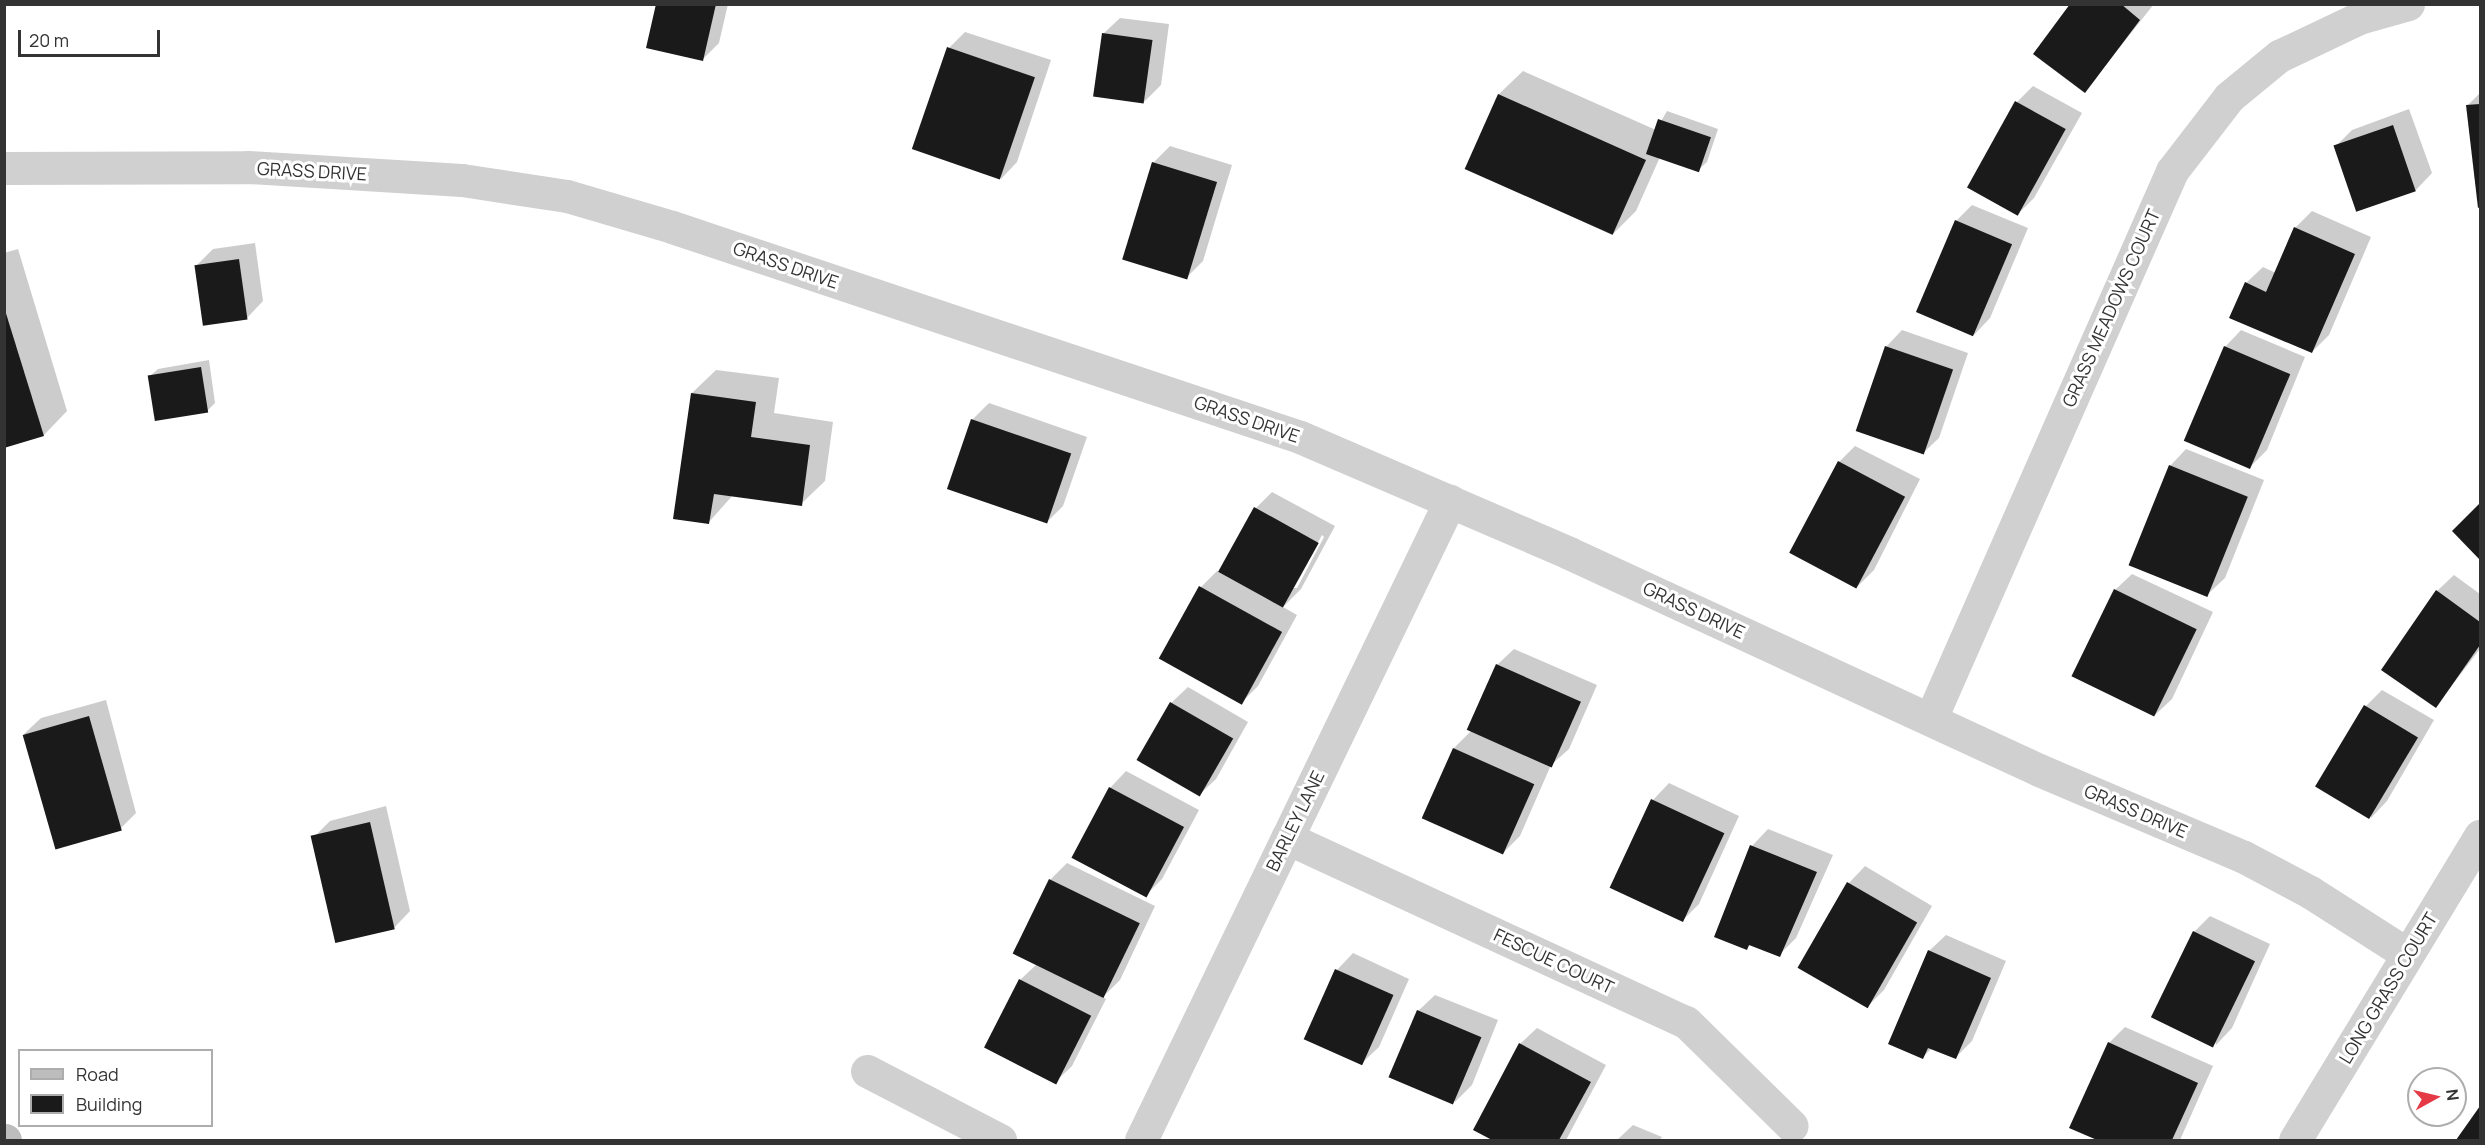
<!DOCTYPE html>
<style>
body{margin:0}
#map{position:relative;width:2485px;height:1145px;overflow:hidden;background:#fff;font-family:Manrope,sans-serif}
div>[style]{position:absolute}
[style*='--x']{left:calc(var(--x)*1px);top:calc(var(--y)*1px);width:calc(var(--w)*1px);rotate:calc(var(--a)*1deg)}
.shadow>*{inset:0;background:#0003}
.building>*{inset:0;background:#1a1a1a;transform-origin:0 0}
.street>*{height:33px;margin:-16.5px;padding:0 16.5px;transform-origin:16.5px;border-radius:16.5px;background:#d0d0d0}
.secondary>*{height:33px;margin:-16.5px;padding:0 16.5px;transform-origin:16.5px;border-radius:16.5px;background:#bdbdbd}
span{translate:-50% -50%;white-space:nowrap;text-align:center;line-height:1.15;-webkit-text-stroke:6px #fff;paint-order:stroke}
.street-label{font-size:18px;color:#333}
.frame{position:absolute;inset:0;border:6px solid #333;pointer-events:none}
.legend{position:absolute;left:18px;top:1049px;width:195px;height:78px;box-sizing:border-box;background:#fff;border:2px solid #adadad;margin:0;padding:8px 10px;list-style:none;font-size:18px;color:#333}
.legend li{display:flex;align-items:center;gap:12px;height:30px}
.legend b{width:30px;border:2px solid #adadad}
.north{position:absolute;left:2407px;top:1067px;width:60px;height:60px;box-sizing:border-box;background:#fff;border:2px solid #adadad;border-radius:50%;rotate:82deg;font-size:16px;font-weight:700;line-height:24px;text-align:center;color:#333}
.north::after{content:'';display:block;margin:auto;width:21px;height:27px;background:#e63946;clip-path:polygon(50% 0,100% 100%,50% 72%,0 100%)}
.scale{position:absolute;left:18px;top:30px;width:142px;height:27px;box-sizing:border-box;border:3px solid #333;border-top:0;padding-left:8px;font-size:18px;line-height:21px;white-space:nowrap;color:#333;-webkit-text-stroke:4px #fff;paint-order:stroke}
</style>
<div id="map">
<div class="shadow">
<div style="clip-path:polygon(658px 4px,728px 4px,719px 43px,702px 60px)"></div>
<div style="clip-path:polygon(2072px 4px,2154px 4px,2085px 91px)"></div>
<div style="clip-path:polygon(1120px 18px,1169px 24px,1161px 85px,1144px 102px,1103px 34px)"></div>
<div style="clip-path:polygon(965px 32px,1051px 60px,1017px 162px,1001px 179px,949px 48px)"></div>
<div style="clip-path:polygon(1523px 71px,1656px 130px,1667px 111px,1718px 129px,1707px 162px,1698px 170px,1660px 157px,1636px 211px,1612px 235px,1466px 168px,1499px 94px)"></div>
<div style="clip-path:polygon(2033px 86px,2082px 113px,2034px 198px,2018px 214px,2017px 102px)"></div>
<div style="clip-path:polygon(2480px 93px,2480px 206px,2479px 206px,2467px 106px)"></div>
<div style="clip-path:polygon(2409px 109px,2432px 173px,2416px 190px,2358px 210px,2335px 147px,2352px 130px)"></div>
<div style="clip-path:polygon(1170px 146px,1232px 165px,1203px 261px,1186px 278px,1153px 163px)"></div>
<div style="clip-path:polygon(1972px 205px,2028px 228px,1990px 318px,1974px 335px,1956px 221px)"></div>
<div style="clip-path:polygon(2312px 211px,2371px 237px,2329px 335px,2312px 352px,2246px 283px,2263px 267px,2276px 273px,2295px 228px)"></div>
<div style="clip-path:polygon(255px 243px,263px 301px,247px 318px,196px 266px,213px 249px)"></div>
<div style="clip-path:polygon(18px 249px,67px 411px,44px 435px,4px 446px,4px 253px)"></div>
<div style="clip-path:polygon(1902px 330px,1968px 353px,1939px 438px,1922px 454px,1886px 347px)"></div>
<div style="clip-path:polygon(2241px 330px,2305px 357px,2267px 450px,2251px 466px,2225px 347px)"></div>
<div style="clip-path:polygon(209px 360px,215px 403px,207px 411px,149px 377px,158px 369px)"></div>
<div style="clip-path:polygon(716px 370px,779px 378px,774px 413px,833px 422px,825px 481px,801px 504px,733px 495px,709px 522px,692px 393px)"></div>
<div style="clip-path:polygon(989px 403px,1087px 437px,1063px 506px,1047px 522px,972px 420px)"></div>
<div style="clip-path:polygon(1855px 446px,1920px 479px,1874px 570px,1858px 586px,1839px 462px)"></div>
<div style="clip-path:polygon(2186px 449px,2264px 480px,2225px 578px,2208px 594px,2170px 466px)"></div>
<div style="clip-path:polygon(evenodd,1272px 492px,1335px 526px,1301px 589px,1283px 607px,1297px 615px,1258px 686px,1241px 703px,1201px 587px,1217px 571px,1220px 572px,1256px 508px,1272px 492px,1322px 535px,1324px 537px,1297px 588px,1293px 588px,1322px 535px)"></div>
<div style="clip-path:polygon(2480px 505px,2480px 558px,2454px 531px)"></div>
<div style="clip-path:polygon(2132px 574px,2213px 612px,2172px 699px,2155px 715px,2115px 590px)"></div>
<div style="clip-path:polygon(2454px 575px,2480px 594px,2480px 649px,2436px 706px,2437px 591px)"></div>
<div style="clip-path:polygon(1514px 649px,1597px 685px,1569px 749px,1551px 765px,1520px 836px,1503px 853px,1454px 748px,1472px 730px,1497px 665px)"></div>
<div style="clip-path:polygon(1188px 687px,1248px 722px,1216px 779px,1199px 795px,1171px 703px)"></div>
<div style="clip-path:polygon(2382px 690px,2434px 720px,2387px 801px,2371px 818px,2366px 706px)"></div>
<div style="clip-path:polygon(106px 700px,136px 813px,120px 829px,24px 734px,41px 718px)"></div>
<div style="clip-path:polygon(1126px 771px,1199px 810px,1162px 879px,1145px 896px,1110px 788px)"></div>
<div style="clip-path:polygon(1669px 783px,1739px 816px,1699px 904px,1683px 920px,1612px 888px,1653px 800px)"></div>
<div style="clip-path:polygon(386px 806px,410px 911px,394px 928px,313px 838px,330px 821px)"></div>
<div style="clip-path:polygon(1768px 829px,1833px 855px,1796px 938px,1779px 955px,1751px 944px,1746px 949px,1752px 846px)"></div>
<div style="clip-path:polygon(1067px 863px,1155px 906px,1120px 980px,1103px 997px,1106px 999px,1072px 1066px,1055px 1082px,1020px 980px,1037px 964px,1050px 880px)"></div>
<div style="clip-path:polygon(1865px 866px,1932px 906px,1884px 990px,1867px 1007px,1800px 967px,1849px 883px)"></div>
<div style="clip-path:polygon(2210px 916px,2270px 944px,2232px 1028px,2216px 1045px,2194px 932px)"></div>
<div style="clip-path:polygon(1946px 935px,2006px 961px,1972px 1041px,1956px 1057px,1932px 1048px,1923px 1057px,1929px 951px)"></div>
<div style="clip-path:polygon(1353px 953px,1409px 979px,1379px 1047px,1362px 1063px,1337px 970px)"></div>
<div style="clip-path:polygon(1435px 995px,1498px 1020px,1472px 1085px,1455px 1102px,1418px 1011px)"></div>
<div style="clip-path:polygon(2125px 1027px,2213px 1066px,2180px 1140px,2100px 1140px,2071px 1127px,2109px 1043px)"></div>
<div style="clip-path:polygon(1537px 1028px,1606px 1065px,1566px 1140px,1495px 1140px,1475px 1130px,1520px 1044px)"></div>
<div style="clip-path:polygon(2480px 1108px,2480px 1140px,2458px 1140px)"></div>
<div style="clip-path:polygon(1633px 1125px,1662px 1137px,1660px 1140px,1617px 1140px)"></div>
</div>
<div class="building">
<div style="clip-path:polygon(656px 4px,716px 4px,703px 61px,646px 48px)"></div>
<div style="clip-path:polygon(2070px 4px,2121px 4px,2140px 20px,2085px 93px,2033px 54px)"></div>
<div style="left:1102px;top:33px;width:51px;height:64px;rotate:8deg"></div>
<div style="left:947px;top:47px;width:93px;height:108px;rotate:19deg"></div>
<div style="left:1498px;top:94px;width:162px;height:82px;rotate:24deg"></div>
<div style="left:2015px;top:101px;width:58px;height:99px;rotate:29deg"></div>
<div style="clip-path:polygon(2480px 104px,2480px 207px,2478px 208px,2466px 105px)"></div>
<div style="left:1658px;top:119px;width:56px;height:37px;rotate:19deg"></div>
<div style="left:2393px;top:125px;width:70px;height:63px;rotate:71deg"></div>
<div style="left:1152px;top:162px;width:68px;height:102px;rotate:17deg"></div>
<div style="left:1955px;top:220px;width:62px;height:100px;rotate:23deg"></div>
<div style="clip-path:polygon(2294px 227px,2355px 254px,2312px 353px,2229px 318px,2245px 282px,2266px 292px)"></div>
<div style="left:239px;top:259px;width:61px;height:45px;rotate:82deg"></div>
<div style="clip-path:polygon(4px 307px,44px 436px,4px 448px)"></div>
<div style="left:1885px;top:346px;width:72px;height:90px;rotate:19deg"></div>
<div style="left:2224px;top:346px;width:72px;height:103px;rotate:23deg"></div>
<div style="left:201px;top:367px;width:46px;height:54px;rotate:81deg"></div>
<div style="clip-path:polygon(691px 393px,756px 402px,751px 437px,810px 445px,802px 506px,714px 494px,709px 524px,673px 519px)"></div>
<div style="left:971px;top:419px;width:106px;height:74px;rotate:19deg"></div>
<div style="left:1838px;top:461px;width:76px;height:104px;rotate:28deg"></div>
<div style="left:2169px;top:465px;width:85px;height:108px;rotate:22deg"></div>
<div style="clip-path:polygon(2480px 503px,2480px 560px,2452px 531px)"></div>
<div style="left:1254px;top:507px;width:74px;height:74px;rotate:29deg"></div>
<div style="left:1199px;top:586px;width:95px;height:83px;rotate:29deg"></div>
<div style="left:2114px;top:589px;width:92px;height:97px;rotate:26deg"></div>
<div style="clip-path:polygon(2436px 590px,2480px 622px,2480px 645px,2436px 708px,2381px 670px)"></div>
<div style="left:1496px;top:664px;width:93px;height:72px;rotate:24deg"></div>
<div style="left:1170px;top:702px;width:73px;height:67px;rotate:30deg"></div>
<div style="left:2364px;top:705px;width:63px;height:95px;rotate:31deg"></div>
<div style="left:89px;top:716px;width:119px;height:69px;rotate:74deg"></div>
<div style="left:1453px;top:748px;width:89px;height:77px;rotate:24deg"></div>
<div style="left:1109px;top:787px;width:85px;height:80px;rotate:28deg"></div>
<div style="left:1651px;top:799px;width:81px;height:98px;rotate:25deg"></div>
<div style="left:370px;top:822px;width:110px;height:61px;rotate:77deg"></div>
<div style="clip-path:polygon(1750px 845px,1817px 872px,1780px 957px,1749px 945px,1747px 950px,1714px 937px)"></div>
<div style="left:1049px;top:879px;width:101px;height:83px;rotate:26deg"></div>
<div style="left:1847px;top:882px;width:81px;height:99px;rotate:30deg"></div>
<div style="left:2193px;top:931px;width:69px;height:96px;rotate:26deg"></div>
<div style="clip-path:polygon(1928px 950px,1991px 978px,1956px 1059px,1928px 1048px,1923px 1059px,1888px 1044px)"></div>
<div style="left:1335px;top:969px;width:64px;height:77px;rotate:24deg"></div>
<div style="left:1019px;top:979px;width:81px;height:77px;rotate:27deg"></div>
<div style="left:1417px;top:1010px;width:70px;height:73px;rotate:23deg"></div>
<div style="clip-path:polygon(2108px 1042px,2198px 1083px,2172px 1140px,2097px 1140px,2069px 1128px)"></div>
<div style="clip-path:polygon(1519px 1043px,1591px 1082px,1559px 1140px,1492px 1140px,1473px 1130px)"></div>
<div style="clip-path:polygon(2480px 1106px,2480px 1140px,2456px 1140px)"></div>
</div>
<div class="street">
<div style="--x:4;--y:168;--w:244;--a:-0.2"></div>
<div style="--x:248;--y:167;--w:214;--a:3.5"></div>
<div style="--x:462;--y:180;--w:106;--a:8.7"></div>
<div style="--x:567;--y:196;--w:109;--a:16.4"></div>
<div style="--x:672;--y:227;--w:662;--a:18.49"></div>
<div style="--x:1300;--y:437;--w:293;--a:23.3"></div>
<div style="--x:1569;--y:553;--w:518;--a:24.78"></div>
<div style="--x:2039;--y:770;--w:223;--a:23"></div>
<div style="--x:2244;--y:857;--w:75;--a:27.9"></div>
<div style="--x:2310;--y:892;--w:115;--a:32.6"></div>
<div style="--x:1931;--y:718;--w:598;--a:-66.22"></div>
<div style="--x:2172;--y:171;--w:93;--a:-52.4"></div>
<div style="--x:2229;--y:97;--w:65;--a:-39.4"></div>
<div style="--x:2279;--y:56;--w:89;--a:-25.4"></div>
<div style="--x:2359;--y:18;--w:51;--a:-15.9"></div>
<div style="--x:1287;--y:838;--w:439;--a:24.8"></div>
<div style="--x:1686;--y:1022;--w:148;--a:44.5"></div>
<div style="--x:867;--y:1071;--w:150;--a:27.4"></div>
<div style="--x:1141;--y:1140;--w:710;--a:-64.19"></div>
<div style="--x:2295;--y:1140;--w:356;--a:-58.7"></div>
</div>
<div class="secondary">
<div style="--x:4;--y:1140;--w:1;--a:0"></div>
</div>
<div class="street-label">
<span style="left:312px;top:171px;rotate:3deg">GRASS DRIVE</span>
<span style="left:786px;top:265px;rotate:19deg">GRASS DRIVE</span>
<span style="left:2111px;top:308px;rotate:-66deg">GRASS MEADOWS COURT</span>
<span style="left:1247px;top:419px;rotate:19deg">GRASS DRIVE</span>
<span style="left:1694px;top:610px;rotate:25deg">GRASS DRIVE</span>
<span style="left:2136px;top:811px;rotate:23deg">GRASS DRIVE</span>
<span style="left:1295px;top:821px;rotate:-64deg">BARLEY LANE</span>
<span style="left:1554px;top:961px;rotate:25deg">FESCUE COURT</span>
<span style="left:2388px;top:988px;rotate:-59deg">LONG GRASS COURT</span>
</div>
<div class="frame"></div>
<ul class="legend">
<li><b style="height:8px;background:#bdbdbd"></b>Road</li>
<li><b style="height:16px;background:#1a1a1a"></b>Building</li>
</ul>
<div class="north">N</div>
<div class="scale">20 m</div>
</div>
